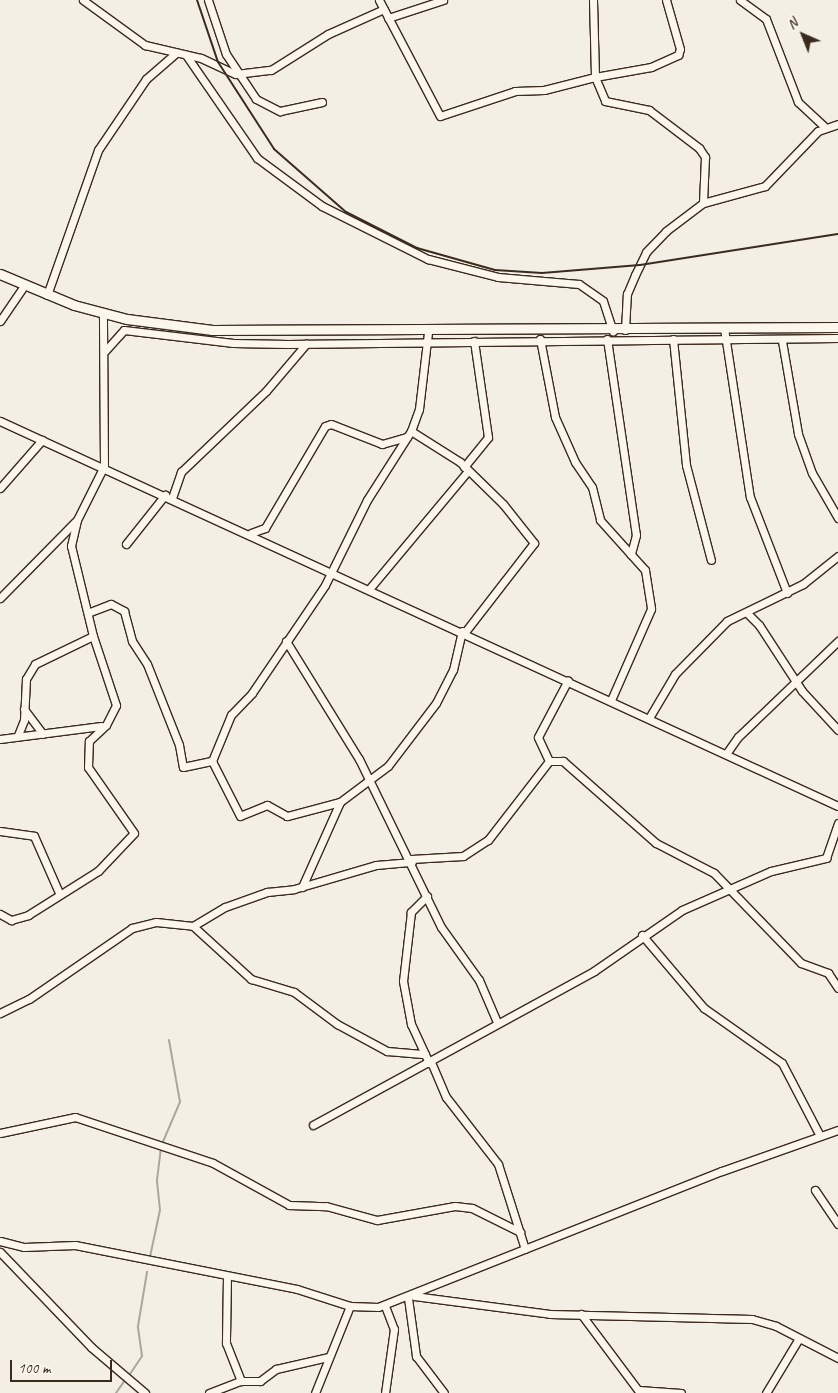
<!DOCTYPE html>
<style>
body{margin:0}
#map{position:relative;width:838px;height:1393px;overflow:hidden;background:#f3efe4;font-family:Caveat,sans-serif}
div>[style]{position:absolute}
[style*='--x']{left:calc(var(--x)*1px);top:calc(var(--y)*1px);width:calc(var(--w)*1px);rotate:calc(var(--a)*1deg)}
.stream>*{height:2px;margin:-1px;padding:0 1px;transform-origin:1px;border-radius:1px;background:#afa69a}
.roads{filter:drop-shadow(1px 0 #3b2a1e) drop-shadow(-1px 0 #3b2a1e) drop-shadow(0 1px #3b2a1e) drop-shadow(0 -1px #3b2a1e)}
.minor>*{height:7px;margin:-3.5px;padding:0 3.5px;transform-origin:3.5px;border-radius:3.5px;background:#fbf7ec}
.major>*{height:9px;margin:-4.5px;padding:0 4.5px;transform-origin:4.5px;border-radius:4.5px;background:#fbf7ec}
.rail>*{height:2px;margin:-1px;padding:0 1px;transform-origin:1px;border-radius:1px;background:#3b2a1e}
span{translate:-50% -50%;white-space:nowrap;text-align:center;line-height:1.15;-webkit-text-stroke:5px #fbf7ec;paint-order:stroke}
.north{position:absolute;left:778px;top:10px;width:50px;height:50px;-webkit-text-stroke:4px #fbf7ec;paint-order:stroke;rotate:316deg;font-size:14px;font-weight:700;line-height:20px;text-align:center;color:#3b2a1e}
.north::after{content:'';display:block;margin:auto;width:18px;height:22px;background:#3b2a1e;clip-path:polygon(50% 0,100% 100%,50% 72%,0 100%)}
.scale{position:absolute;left:10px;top:1360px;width:102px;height:22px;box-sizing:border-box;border:2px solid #3b2a1e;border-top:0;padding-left:6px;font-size:15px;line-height:18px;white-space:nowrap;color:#3b2a1e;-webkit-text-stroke:4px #fbf7ec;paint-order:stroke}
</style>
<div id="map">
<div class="stream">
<div style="--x:162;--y:1144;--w:46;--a:-66.8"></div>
<div style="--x:180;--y:1102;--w:63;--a:-100.1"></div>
<div style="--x:150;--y:1257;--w:48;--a:-78"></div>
<div style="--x:160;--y:1210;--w:30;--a:-96"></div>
<div style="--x:157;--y:1180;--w:31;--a:-83"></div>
<div style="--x:130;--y:1374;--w:22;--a:-56"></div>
<div style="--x:142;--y:1356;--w:30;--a:-98"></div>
<div style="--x:138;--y:1326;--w:55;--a:-80.5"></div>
<div style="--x:116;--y:1393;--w:16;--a:-55"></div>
</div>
<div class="roads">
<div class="minor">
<div style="--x:83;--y:0;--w:77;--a:36"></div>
<div style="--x:145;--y:45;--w:57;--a:13.1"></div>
<div style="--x:201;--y:58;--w:38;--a:25"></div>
<div style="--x:236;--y:74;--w:35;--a:-7"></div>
<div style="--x:271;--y:70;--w:67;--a:-32.3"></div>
<div style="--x:328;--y:34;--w:61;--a:-24.1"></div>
<div style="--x:208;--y:0;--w:57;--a:71.6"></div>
<div style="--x:226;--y:54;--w:54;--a:56.3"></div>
<div style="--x:256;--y:99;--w:27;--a:27"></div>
<div style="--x:280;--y:111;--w:43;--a:-12.1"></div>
<div style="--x:379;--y:0;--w:131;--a:62.3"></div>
<div style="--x:440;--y:116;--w:79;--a:-18.4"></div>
<div style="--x:515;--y:91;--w:29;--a:-2"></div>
<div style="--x:544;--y:90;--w:53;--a:-14.3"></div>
<div style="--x:595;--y:77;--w:26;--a:67"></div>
<div style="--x:605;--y:101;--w:45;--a:11.6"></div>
<div style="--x:649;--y:110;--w:63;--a:37.2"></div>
<div style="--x:699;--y:148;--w:11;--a:56"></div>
<div style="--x:705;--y:157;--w:46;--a:92.5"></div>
<div style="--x:593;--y:0;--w:77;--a:88.5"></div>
<div style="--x:595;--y:77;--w:57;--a:-10.1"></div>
<div style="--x:651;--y:67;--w:30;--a:-24"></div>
<div style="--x:678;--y:55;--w:6;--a:-72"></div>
<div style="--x:680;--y:49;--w:51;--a:-105.9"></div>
<div style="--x:740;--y:0;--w:32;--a:36"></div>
<div style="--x:766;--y:19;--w:89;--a:68.9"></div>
<div style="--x:798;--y:102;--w:35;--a:43"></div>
<div style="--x:388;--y:18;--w:58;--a:-18.1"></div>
<div style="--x:186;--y:55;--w:125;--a:55.4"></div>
<div style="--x:257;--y:158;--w:81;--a:36.4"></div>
<div style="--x:322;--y:206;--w:119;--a:26.6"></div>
<div style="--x:428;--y:259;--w:72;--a:14.4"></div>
<div style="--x:498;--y:277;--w:81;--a:4.9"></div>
<div style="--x:579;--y:284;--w:29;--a:35"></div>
<div style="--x:603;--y:301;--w:32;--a:72"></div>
<div style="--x:47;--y:295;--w:154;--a:-70.6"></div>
<div style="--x:98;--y:150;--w:86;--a:-55.9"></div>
<div style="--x:146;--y:79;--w:40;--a:-41"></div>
<div style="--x:0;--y:321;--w:42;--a:-55.6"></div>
<div style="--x:724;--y:328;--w:171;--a:81.3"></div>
<div style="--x:750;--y:497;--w:103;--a:68.9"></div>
<div style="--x:625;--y:330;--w:36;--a:-87"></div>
<div style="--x:627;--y:294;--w:21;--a:-67"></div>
<div style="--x:635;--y:275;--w:25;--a:-64"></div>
<div style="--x:646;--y:252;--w:29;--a:-46"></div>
<div style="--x:666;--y:231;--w:46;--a:-37.1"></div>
<div style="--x:703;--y:203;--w:64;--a:-15.3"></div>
<div style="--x:765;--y:186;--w:76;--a:-46.1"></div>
<div style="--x:818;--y:131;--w:21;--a:-19"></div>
<div style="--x:540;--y:339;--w:79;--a:79.1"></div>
<div style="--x:555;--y:417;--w:49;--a:66"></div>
<div style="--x:575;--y:462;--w:30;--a:56"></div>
<div style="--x:592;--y:487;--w:34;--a:76"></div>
<div style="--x:600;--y:520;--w:67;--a:48"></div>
<div style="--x:645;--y:570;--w:39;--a:81"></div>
<div style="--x:651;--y:609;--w:99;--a:113.7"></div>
<div style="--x:607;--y:339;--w:198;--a:81.6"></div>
<div style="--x:636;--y:535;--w:20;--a:105"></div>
<div style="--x:673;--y:339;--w:127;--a:84.1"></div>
<div style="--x:686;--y:465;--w:98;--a:75.3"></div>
<div style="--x:782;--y:341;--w:94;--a:80.2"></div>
<div style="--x:798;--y:434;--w:41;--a:70.3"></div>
<div style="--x:812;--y:473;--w:52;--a:60"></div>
<div style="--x:105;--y:351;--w:28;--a:-48"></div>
<div style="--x:124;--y:330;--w:110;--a:6.8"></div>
<div style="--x:233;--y:343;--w:55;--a:1"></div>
<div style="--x:288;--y:344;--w:550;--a:-0.63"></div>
<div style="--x:0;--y:421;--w:922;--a:24.68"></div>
<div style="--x:411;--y:431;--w:58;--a:32.3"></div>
<div style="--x:460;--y:462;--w:60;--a:44.3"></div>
<div style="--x:503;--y:504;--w:50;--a:51.5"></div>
<div style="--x:534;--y:543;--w:113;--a:127.8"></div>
<div style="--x:464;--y:467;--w:38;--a:-51"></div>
<div style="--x:488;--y:437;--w:97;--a:-98.3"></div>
<div style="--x:0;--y:488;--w:64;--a:-48.8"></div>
<div style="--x:172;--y:498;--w:28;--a:-71"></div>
<div style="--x:181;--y:472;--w:117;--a:-43.6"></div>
<div style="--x:266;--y:391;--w:62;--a:-49.6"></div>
<div style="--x:251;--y:533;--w:15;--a:-20"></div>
<div style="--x:265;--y:528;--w:118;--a:-59.5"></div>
<div style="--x:325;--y:426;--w:6;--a:-18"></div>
<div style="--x:331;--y:424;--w:55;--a:21.4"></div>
<div style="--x:382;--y:444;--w:26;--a:-16"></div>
<div style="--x:126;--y:544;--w:63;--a:-51.5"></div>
<div style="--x:370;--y:588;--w:153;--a:-50.1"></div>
<div style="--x:0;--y:598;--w:107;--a:-45.4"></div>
<div style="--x:90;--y:612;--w:22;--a:-21"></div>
<div style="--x:111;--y:604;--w:15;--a:28"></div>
<div style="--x:124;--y:611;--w:31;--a:75"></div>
<div style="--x:132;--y:641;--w:27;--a:57"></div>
<div style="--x:147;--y:664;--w:87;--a:68.4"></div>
<div style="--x:179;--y:745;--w:22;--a:80"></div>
<div style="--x:183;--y:767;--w:30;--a:-12"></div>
<div style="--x:747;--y:613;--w:17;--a:45"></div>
<div style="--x:759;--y:625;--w:79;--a:56.9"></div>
<div style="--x:802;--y:691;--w:53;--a:47.3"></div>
<div style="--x:286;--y:641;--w:139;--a:58.3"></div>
<div style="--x:359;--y:759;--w:187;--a:64"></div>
<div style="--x:441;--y:927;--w:65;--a:54.4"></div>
<div style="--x:479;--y:980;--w:46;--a:66.8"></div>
<div style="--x:24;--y:709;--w:31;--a:53"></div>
<div style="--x:649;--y:718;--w:51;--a:-59.4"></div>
<div style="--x:675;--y:674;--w:74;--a:-45.5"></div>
<div style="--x:727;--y:621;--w:85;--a:-26"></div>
<div style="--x:803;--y:584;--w:45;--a:-38.7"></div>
<div style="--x:18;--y:735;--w:16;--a:-68"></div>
<div style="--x:24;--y:720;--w:41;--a:-87.2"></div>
<div style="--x:26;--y:679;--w:17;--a:-59"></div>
<div style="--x:35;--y:664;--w:64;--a:-25.8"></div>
<div style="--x:0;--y:739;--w:102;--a:-7.3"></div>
<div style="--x:726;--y:754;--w:21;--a:-55"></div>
<div style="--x:738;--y:737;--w:139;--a:-43.8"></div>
<div style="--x:549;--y:761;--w:14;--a:0"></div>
<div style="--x:563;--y:761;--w:124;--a:41.4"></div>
<div style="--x:656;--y:843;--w:65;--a:27.3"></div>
<div style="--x:714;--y:873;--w:125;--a:46"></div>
<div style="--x:801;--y:963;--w:29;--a:20"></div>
<div style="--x:828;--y:973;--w:18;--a:56"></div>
<div style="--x:340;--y:802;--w:55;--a:165.2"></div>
<div style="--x:287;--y:816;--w:23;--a:-151"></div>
<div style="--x:267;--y:805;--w:29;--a:158"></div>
<div style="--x:240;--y:816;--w:62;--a:-117"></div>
<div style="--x:212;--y:761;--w:50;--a:-67.6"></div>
<div style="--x:231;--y:715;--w:30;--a:-46"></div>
<div style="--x:252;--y:693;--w:130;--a:-55.9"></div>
<div style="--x:325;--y:585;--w:95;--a:-63.7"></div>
<div style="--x:367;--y:500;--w:82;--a:-57.5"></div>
<div style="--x:411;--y:431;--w:23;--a:-70"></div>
<div style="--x:419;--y:409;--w:78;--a:-83.3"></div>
<div style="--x:0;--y:831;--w:34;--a:8"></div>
<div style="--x:34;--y:836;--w:64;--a:66.2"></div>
<div style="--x:411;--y:859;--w:52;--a:-3.3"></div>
<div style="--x:463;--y:856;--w:30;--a:-33"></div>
<div style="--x:488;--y:840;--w:100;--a:-52.3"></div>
<div style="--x:549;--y:761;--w:26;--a:-115"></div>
<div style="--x:538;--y:737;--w:64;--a:-62.2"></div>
<div style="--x:302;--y:887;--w:93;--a:-65.9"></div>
<div style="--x:340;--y:802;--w:60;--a:-36.9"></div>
<div style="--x:388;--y:766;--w:79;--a:-52.7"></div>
<div style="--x:436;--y:703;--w:37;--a:-63"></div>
<div style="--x:453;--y:670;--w:40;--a:-77"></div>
<div style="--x:427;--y:896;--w:23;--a:135"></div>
<div style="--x:411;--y:912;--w:69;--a:96.6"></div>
<div style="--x:403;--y:981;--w:44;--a:79.5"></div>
<div style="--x:411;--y:1024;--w:43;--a:65.2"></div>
<div style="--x:0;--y:914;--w:13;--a:29"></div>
<div style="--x:11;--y:920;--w:18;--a:-16"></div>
<div style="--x:28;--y:915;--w:83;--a:-32.2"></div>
<div style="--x:98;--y:871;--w:52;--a:-46.5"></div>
<div style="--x:134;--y:833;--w:80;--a:-124.9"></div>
<div style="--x:88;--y:767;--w:26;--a:-88"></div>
<div style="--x:89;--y:741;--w:23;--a:-43"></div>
<div style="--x:106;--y:725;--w:22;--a:-63"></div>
<div style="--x:116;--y:705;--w:73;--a:-108.4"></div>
<div style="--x:93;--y:636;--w:93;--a:-103.7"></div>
<div style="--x:71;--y:546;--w:27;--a:-77"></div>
<div style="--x:77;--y:520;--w:60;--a:-63.4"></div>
<div style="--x:104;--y:466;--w:153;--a:-90.4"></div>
<div style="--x:193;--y:926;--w:79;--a:42.4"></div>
<div style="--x:251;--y:979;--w:45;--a:16.8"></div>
<div style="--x:294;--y:992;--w:54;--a:36.7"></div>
<div style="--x:337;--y:1024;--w:57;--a:28.4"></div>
<div style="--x:387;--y:1051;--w:38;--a:5"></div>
<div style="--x:642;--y:935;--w:96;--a:49.7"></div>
<div style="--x:704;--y:1008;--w:95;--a:35.2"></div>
<div style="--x:782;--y:1063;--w:82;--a:62.5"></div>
<div style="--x:0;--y:1013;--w:32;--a:-26"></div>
<div style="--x:29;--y:999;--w:125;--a:-34.6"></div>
<div style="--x:132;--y:928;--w:25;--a:-14"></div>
<div style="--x:156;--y:922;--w:37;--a:6"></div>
<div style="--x:193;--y:926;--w:37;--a:-31"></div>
<div style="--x:225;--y:907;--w:45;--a:-19.7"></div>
<div style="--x:267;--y:892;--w:27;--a:-6"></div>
<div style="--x:294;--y:889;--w:85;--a:-16.3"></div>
<div style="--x:376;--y:865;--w:36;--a:-5"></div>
<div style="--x:431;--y:1062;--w:38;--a:67"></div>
<div style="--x:446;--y:1097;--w:85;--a:52.2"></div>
<div style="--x:498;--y:1164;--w:89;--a:72.4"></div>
<div style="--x:313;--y:1125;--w:320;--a:-28.7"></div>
<div style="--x:594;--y:971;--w:107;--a:-34.7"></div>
<div style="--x:682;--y:910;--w:97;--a:-23.7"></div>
<div style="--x:771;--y:871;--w:57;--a:-13.3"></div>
<div style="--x:826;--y:858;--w:37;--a:-71"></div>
<div style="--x:0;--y:1133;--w:77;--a:-12"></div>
<div style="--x:75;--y:1117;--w:145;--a:18.4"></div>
<div style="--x:213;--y:1163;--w:87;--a:28.9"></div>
<div style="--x:289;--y:1205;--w:37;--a:2"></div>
<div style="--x:326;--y:1206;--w:53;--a:15.4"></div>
<div style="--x:377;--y:1220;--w:79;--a:-10.2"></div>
<div style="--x:455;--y:1206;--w:17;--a:7"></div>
<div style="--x:472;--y:1208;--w:54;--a:26.6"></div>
<div style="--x:815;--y:1190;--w:41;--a:55.9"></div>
<div style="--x:0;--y:1241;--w:25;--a:14"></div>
<div style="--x:24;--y:1247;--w:51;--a:-2.2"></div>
<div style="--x:75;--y:1245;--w:226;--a:11.2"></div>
<div style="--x:297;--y:1289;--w:56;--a:17.8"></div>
<div style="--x:350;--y:1306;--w:28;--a:2"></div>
<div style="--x:378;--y:1307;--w:370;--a:-21.6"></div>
<div style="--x:722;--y:1171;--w:123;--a:-19.5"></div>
<div style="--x:0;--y:1252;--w:132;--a:46.2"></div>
<div style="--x:91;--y:1347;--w:71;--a:40.4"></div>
<div style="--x:227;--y:1276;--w:67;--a:90.9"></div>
<div style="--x:226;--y:1343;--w:41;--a:68.5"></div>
<div style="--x:414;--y:1296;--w:137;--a:7.5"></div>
<div style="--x:550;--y:1314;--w:202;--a:1.4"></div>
<div style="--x:752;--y:1319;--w:25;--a:16"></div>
<div style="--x:776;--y:1326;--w:70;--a:27.3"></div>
<div style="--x:408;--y:1298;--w:59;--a:82.1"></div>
<div style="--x:416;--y:1356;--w:46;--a:52.9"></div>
<div style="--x:385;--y:1306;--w:25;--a:69"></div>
<div style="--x:394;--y:1329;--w:65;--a:98"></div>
<div style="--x:581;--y:1314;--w:99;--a:53.2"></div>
<div style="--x:639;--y:1390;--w:42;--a:4.1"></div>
<div style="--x:209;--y:1393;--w:34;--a:-21"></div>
<div style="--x:241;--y:1381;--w:19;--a:0"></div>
<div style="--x:260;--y:1381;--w:20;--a:-37"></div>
<div style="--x:276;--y:1369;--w:53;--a:-13"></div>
<div style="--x:315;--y:1393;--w:94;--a:-68.1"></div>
<div style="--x:766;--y:1393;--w:62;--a:-58.9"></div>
</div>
<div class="major">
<div style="--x:0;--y:274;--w:80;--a:22.7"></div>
<div style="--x:74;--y:305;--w:55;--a:14.8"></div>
<div style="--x:127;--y:319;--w:86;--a:7.4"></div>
<div style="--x:212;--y:330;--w:626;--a:-0.27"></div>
</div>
</div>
<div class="rail">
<div style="--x:197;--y:0;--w:65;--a:71.3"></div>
<div style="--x:218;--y:62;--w:103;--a:57.2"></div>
<div style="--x:274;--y:149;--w:96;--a:41.2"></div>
<div style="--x:346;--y:212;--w:80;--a:26.9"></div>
<div style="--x:417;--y:248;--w:81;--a:15.8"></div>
<div style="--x:495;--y:270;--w:47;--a:3.7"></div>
<div style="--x:542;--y:273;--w:98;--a:-4.7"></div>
<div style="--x:640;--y:265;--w:200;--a:-8.9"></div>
</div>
<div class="north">N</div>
<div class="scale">100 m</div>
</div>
